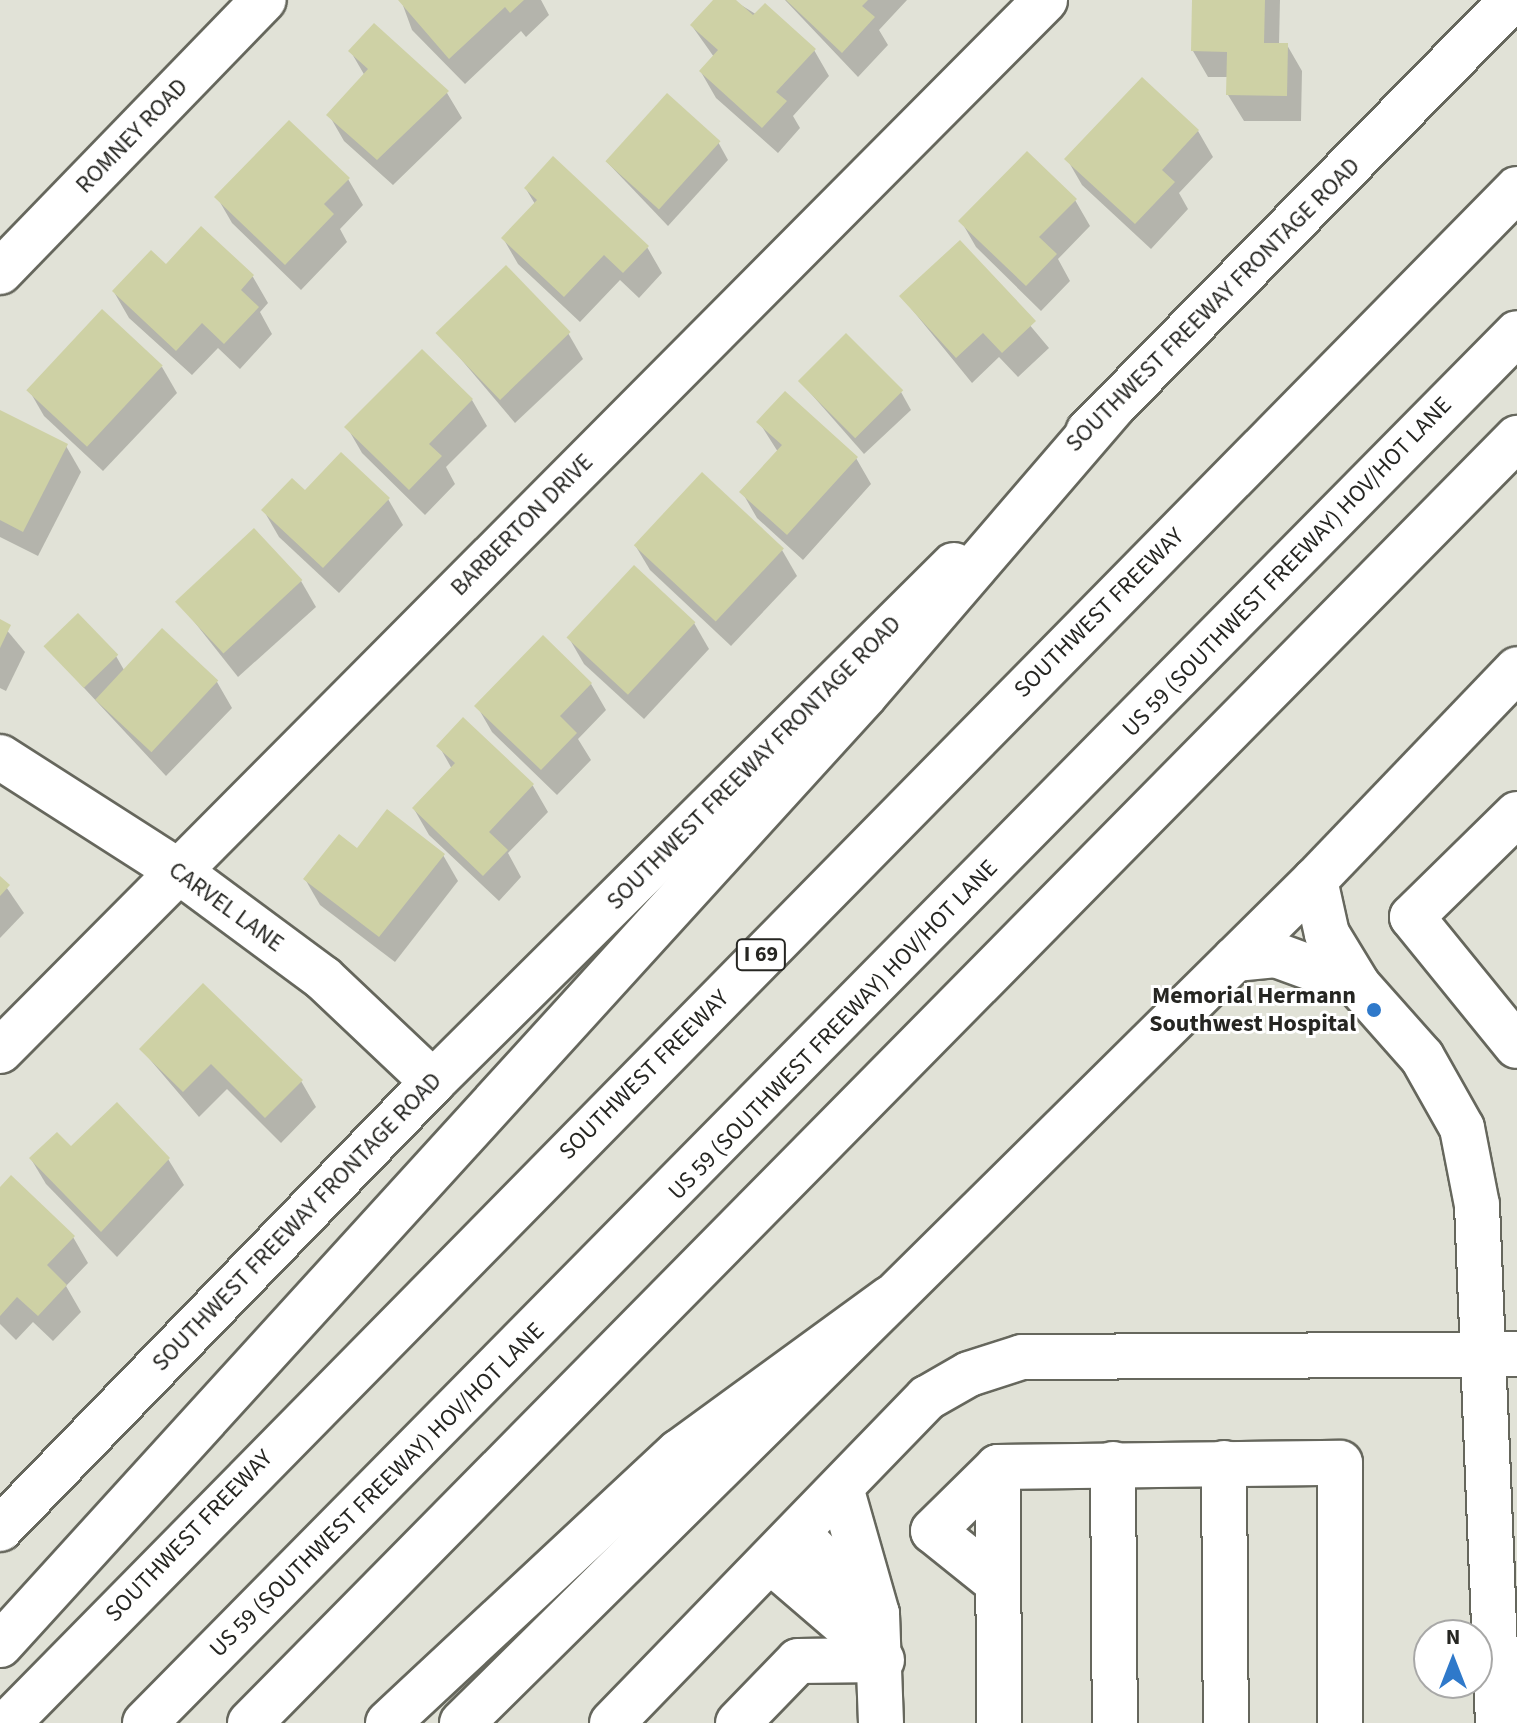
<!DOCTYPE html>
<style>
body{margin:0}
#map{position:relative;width:1517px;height:1723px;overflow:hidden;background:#e1e2d7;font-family:"Source Sans 3",sans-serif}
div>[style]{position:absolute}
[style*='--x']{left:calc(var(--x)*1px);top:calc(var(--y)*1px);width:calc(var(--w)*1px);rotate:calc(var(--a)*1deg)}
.shadow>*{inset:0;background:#0003}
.building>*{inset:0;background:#ced1a5;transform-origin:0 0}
.roads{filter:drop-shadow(2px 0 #66675d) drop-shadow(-2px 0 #66675d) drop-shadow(0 2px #66675d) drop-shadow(0 -2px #66675d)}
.minor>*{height:44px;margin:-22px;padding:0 22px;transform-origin:22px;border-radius:22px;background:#fff}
.major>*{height:44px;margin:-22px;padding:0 22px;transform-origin:22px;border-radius:22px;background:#fff}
.highway>*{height:44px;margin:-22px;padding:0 22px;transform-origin:22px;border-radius:22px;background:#fff}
.dots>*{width:22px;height:22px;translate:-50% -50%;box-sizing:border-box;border:4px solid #fff;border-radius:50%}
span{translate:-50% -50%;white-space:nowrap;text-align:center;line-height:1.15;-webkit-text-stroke:6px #fff;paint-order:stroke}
.shield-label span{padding:2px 6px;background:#fff;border:2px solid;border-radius:6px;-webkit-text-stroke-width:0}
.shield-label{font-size:22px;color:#262622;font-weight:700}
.street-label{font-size:24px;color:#262622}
.poi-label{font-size:24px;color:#262622;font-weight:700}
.right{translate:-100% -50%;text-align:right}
.north{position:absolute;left:1413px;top:1619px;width:80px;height:80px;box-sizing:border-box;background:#fff;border:2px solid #a8a8a7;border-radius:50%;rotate:0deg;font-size:22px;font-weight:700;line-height:32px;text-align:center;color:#262622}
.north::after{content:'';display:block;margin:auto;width:28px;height:36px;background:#2f79ca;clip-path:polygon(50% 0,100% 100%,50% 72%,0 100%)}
</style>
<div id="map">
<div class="shadow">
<div style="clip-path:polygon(401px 0,541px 0,549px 15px,526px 37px,521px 31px,465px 84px,412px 30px)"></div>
<div style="clip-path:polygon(716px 0,733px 0,814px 50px,829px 76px,793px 116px,800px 128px,778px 153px,716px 98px,701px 72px,714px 57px,692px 26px)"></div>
<div style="clip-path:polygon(785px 0,907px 0,879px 30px,888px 45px,858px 77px)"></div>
<div style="clip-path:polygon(1194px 0,1280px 0,1279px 45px,1287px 45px,1302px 71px,1301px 121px,1244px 121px,1228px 95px,1229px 77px,1208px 77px,1193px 51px)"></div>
<div style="clip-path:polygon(351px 52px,447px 93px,462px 118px,393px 185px,344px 141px,329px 115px,365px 76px)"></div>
<div style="clip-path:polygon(1198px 131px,1213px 157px,1179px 193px,1188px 209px,1151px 249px,1082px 185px,1067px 159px)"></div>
<div style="clip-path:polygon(718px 142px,728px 160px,668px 226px,606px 161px)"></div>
<div style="clip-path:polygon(348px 179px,363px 205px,340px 229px,347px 242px,301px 290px,232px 223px,217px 197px)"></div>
<div style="clip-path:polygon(526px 189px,647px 247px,662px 273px,639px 298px,620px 280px,580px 322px,518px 264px,503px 238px,535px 204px)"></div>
<div style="clip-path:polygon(1075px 200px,1090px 226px,1058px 259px,1070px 281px,1041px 311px,976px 247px,961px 221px)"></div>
<div style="clip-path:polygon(201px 229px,253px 277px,268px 303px,260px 312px,272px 334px,240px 369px,218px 348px,192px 375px,129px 318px,114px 292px,166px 267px)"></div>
<div style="clip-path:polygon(960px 242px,1049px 348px,1018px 377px,999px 357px,972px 383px,901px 296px)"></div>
<div style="clip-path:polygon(438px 332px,568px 333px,583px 359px,515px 423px)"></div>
<div style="clip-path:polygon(422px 351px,472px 400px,487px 426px,446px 467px,455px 484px,425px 515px,362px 453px,347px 427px)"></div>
<div style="clip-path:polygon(162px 367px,177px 393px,103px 471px,44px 416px,29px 390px)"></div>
<div style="clip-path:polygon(799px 380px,901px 392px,911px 410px,864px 454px)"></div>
<div style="clip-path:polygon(0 413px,66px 446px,81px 472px,38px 556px,0 537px)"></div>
<div style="clip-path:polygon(759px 422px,856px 458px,871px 484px,803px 560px,757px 518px,742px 492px,778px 452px)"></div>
<div style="clip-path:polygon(306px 492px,388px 499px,403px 525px,339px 593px,279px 537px,264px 511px)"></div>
<div style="clip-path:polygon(635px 545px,782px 550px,797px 576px,731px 646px,650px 570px)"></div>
<div style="clip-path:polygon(301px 581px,316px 607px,238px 677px,177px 600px)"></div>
<div style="clip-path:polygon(0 622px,25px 652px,6px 691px,0 688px)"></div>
<div style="clip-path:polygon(694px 623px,709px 649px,644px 719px,584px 664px,569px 638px)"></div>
<div style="clip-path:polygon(162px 631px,217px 682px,232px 708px,166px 776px,45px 646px,116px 656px,124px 670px)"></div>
<div style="clip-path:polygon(591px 684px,606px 710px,578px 739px,591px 760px,557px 795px,492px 732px,477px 706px)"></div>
<div style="clip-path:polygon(463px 720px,533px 786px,548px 812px,508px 853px,521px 877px,499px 901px,429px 835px,414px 809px,452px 769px,439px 746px)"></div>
<div style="clip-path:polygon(357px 850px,443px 855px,458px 881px,395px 962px,320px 905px,305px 879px)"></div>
<div style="clip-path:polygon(0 878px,24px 913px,0 938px)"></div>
<div style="clip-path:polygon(141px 1049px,301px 1081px,316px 1107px,281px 1143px,227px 1089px,199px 1117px)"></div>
<div style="clip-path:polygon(71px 1148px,168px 1159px,184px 1185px,117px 1257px,46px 1184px,31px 1159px)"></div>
<div style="clip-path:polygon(0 1190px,73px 1237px,88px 1263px,66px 1286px,81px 1312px,53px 1341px,33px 1322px,16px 1340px,0 1324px)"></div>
</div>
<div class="building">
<div style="clip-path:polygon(398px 0,524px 0,510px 13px,505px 7px,449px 59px)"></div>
<div style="clip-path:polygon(713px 0,736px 0,753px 15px,765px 3px,816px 49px,776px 92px,787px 101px,762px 128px,699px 71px,718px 50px,690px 25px)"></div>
<div style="clip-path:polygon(786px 0,868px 0,862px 6px,875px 17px,842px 53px)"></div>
<div style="clip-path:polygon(1192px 0,1265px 0,1264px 43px,1288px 43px,1287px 96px,1226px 95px,1227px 52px,1191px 51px)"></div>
<div style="clip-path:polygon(374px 23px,449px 91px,377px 160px,326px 115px,368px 69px,348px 51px)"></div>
<div style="clip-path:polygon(1142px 77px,1199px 130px,1162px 170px,1175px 182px,1135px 224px,1064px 159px)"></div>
<div style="left:667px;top:93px;width:72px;height:92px;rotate:42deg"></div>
<div style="clip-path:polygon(289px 120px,350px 178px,324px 204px,334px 214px,285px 265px,214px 197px)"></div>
<div style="clip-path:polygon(1027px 151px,1077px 199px,1039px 237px,1057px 254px,1026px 286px,958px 221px)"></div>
<div style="clip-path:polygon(553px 156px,649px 246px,623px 273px,604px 255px,564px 297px,501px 238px,537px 200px,524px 188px)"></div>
<div style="clip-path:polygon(201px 226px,254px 275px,241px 290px,259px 307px,224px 344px,202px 323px,176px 351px,112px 291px,151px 250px,166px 264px)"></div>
<div style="clip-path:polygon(960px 240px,1036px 321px,1002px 353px,983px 333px,956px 358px,899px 296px)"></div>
<div style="left:506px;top:265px;width:93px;height:98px;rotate:46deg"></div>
<div style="left:102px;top:309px;width:83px;height:111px;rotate:43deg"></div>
<div style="left:846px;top:333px;width:81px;height:68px;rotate:45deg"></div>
<div style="clip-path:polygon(422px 349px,473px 399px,429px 444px,442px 456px,409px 490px,344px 427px)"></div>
<div style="clip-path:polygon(785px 391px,858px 457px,787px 535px,739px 492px,782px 445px,756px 422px)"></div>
<div style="clip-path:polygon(0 410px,68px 444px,23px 532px,0 520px)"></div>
<div style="clip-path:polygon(341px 452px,390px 498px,323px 568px,261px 510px,292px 478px,305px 490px)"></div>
<div style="left:702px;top:472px;width:112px;height:100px;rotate:43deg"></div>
<div style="left:254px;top:528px;width:71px;height:108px;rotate:47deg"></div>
<div style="left:634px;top:565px;width:84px;height:99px;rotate:43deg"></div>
<div style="left:78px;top:613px;width:58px;height:48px;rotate:46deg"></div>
<div style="clip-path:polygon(0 619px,11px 625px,0 648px)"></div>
<div style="left:162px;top:628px;width:77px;height:98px;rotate:43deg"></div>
<div style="clip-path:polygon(543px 635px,592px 683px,560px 716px,577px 733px,541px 770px,474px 706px)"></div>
<div style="clip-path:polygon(463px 717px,534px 784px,489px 832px,508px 850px,483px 876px,412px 808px,455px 763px,436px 746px)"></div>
<div style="clip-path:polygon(387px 809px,445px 854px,379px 937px,303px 879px,339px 834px,357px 848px)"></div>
<div style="clip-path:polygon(0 876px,10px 885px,0 896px)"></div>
<div style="clip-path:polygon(203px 983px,303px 1080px,265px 1118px,211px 1064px,183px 1092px,139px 1049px)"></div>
<div style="clip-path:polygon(117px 1102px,170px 1158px,101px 1232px,29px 1158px,57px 1132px,71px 1146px)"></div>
<div style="clip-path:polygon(11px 1175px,75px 1236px,47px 1265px,67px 1285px,38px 1316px,17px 1297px,0 1316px,0 1187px)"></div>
</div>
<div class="roads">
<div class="minor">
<div style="--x:0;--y:272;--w:379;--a:-45.9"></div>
<div style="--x:0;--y:757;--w:210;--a:32.6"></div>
<div style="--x:177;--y:870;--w:182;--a:36.5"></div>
<div style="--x:323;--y:978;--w:151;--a:43.4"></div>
<div style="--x:1517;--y:814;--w:147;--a:135.6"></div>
<div style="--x:1412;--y:917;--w:166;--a:50.9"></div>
<div style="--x:1315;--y:880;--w:55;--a:77.5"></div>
<div style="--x:1327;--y:934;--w:60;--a:58.7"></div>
<div style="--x:1358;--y:985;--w:96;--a:48.4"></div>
<div style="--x:1422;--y:1057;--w:81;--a:60.6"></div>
<div style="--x:1462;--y:1128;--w:78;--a:79"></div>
<div style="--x:1477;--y:1205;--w:518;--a:87.68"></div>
<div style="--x:1235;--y:959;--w:41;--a:-5.6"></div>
<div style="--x:1276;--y:955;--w:87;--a:20.1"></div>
<div style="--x:0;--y:1051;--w:1482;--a:-45.16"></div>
<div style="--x:1224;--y:1463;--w:260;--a:89.6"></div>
<div style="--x:1113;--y:1464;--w:259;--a:89.6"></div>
<div style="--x:998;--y:1467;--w:256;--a:89.8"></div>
<div style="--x:842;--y:1491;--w:128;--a:74.1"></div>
<div style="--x:800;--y:1535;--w:110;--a:45.7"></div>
<div style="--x:877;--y:1614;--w:109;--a:87.9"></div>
<div style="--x:773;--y:1563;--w:132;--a:40.7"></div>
<div style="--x:998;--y:1583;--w:83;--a:-141.3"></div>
<div style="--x:933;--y:1531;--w:91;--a:-44.6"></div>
<div style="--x:998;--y:1467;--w:342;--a:-0.7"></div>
<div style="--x:1340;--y:1463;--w:260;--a:90"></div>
<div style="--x:612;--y:1723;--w:453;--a:-45.9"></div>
<div style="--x:927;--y:1398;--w:48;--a:-29.7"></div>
<div style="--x:969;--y:1374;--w:56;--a:-17.8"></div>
<div style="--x:1022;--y:1357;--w:495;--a:-0.3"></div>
<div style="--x:738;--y:1723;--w:86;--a:-45.9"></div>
<div style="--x:798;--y:1661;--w:84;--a:-0.7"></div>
</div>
<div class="major">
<div style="--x:1088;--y:432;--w:605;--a:-45.54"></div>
<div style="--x:0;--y:1529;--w:622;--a:-45.91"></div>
<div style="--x:433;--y:1082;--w:734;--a:-44.78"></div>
<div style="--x:462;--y:1723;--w:1199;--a:-44.66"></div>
<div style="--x:1315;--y:880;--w:292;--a:-46.2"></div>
</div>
<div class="highway">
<div style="--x:0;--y:1645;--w:1285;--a:-47.68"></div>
<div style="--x:865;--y:695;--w:381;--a:-49.3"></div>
<div style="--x:8;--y:1723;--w:2152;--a:-45.47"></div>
<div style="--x:145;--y:1723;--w:1953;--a:-45.37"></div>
<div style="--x:250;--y:1723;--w:1805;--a:-45.4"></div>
<div style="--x:388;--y:1723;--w:398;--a:-43"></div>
<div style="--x:679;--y:1452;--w:261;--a:-36.1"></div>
</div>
</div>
<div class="dots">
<div style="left:1374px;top:1010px;background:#2f79ca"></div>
</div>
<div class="shield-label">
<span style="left:761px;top:955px">I 69</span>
</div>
<div class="street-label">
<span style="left:132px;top:136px;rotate:-46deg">ROMNEY ROAD</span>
<span style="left:1213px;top:305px;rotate:-45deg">SOUTHWEST FREEWAY FRONTAGE ROAD</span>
<span style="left:522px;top:525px;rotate:-45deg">BARBERTON DRIVE</span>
<span style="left:1287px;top:567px;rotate:-46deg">US 59 (SOUTHWEST FREEWAY) HOV/HOT LANE</span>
<span style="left:1099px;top:613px;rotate:-45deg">SOUTHWEST FREEWAY</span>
<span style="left:754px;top:763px;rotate:-45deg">SOUTHWEST FREEWAY FRONTAGE ROAD</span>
<span style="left:226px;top:907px;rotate:36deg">CARVEL LANE</span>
<span style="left:833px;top:1030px;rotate:-46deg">US 59 (SOUTHWEST FREEWAY) HOV/HOT LANE</span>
<span style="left:644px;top:1075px;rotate:-45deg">SOUTHWEST FREEWAY</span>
<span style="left:297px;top:1222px;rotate:-46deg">SOUTHWEST FREEWAY FRONTAGE ROAD</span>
<span style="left:377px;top:1490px;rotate:-45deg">US 59 (SOUTHWEST FREEWAY) HOV/HOT LANE</span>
<span style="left:189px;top:1536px;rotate:-46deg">SOUTHWEST FREEWAY</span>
</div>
<div class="poi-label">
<span class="right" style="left:1356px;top:1010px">Memorial Hermann<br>Southwest Hospital</span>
</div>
<div class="north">N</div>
</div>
